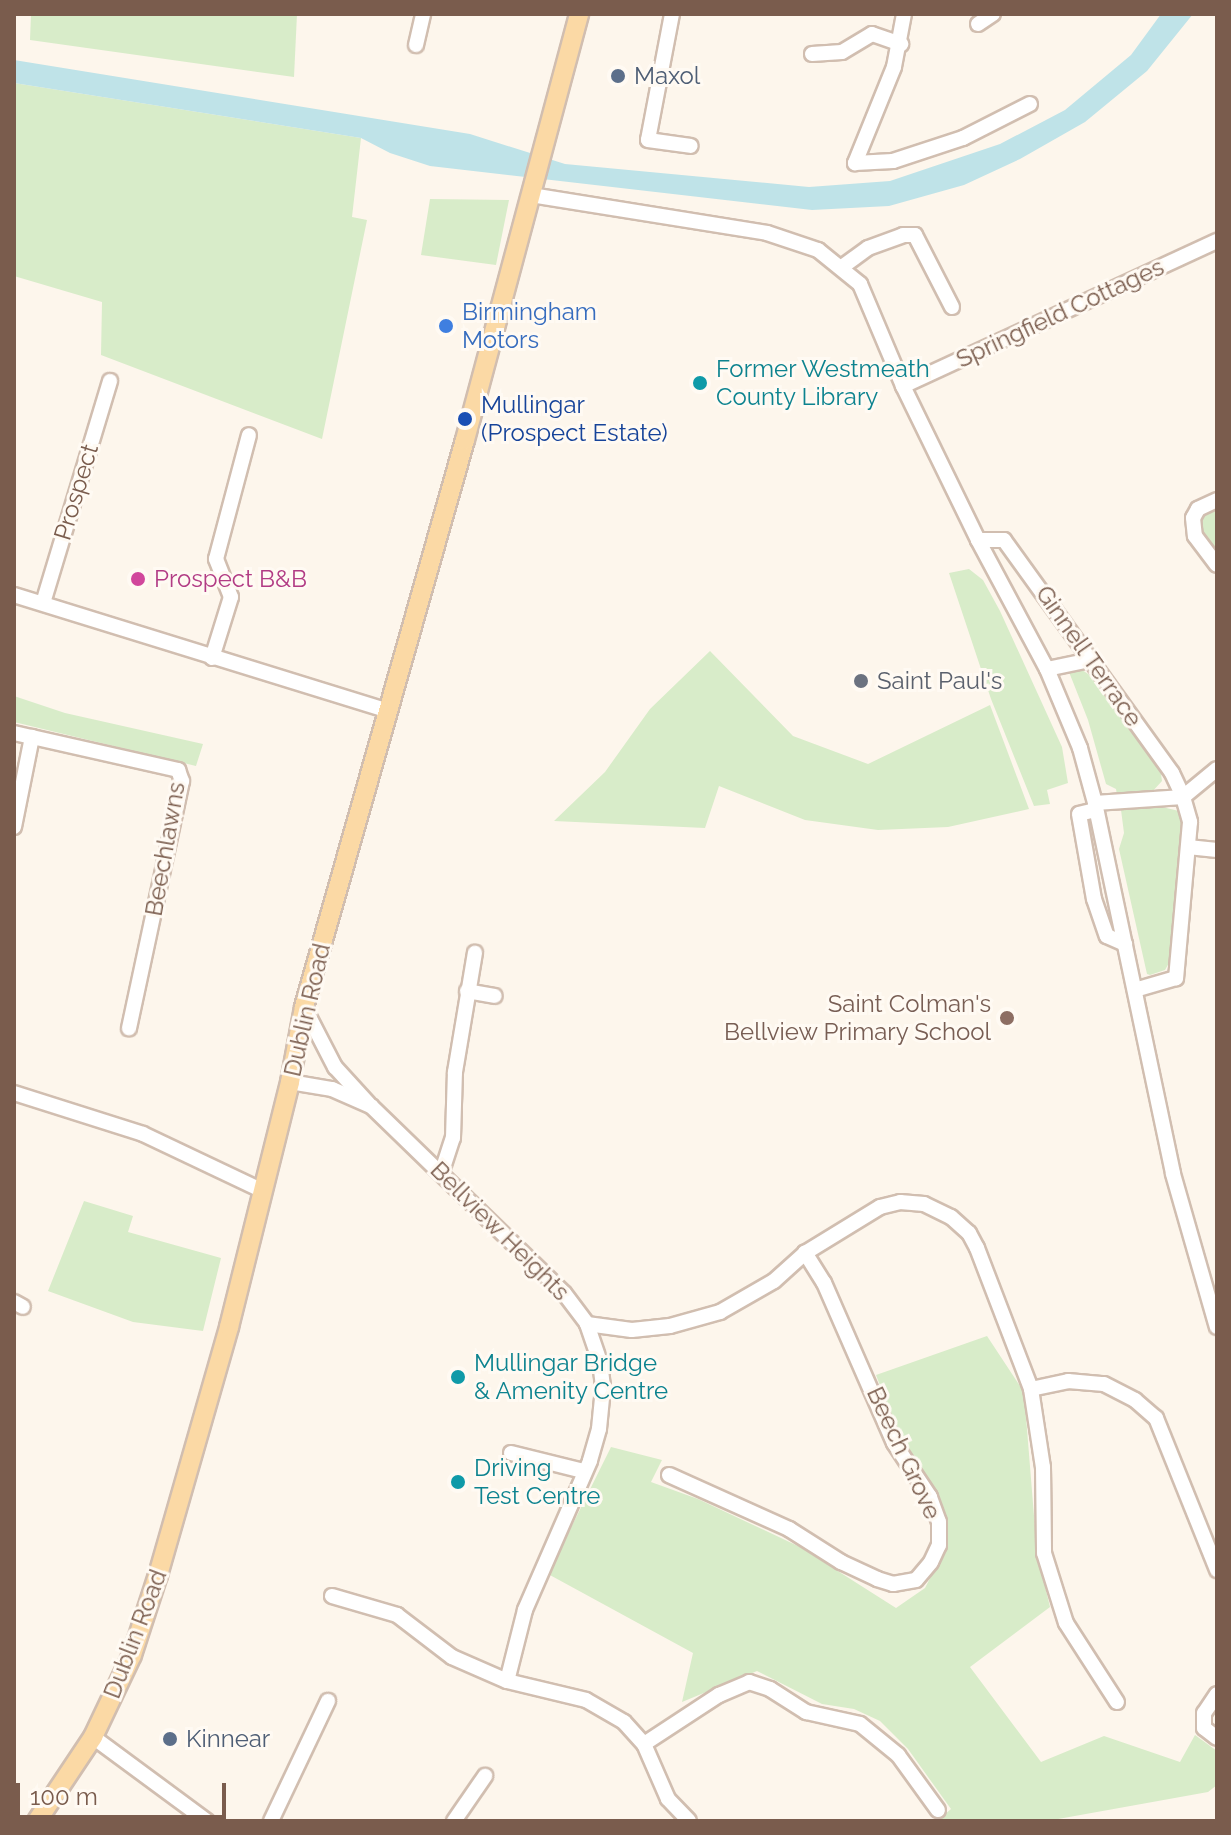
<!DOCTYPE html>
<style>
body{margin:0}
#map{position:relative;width:1231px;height:1835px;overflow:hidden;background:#fdf6ec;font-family:Raleway,sans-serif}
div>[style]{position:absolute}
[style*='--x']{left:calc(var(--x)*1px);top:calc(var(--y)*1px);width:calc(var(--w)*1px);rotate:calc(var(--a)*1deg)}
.green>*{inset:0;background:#d8ecc9}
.water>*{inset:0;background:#bfe3e8}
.roads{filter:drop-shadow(2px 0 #d1beb0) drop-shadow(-2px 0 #d1beb0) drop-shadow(0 2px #d1beb0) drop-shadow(0 -2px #d1beb0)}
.minor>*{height:14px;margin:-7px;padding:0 7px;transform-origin:7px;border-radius:7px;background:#fff}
.major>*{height:18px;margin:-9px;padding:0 9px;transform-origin:9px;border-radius:9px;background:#fbd9a5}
.dots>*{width:22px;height:22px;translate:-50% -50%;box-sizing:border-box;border:4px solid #fffaf3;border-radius:50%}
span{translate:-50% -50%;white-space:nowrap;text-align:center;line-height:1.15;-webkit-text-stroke:6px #fffaf3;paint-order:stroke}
.service-label{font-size:24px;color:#4e5e75}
.left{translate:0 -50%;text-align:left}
.shop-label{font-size:24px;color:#366cbe}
.street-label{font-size:24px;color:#7a5c4d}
.culture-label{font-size:24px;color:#0d838f}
.transit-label{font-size:24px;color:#164399}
.hotel-label{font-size:24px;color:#b23c85}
.worship-label{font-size:24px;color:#5b616d}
.education-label{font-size:24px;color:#785e54}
.right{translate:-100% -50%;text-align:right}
.frame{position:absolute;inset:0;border:16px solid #7a5c4d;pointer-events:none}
.scale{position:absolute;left:16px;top:1783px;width:210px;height:36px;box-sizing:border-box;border:4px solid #7a5c4d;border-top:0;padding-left:10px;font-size:24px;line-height:28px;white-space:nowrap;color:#7a5c4d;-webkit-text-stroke:6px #fffaf3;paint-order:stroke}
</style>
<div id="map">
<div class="green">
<div style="clip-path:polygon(31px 14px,297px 14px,294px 77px,30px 40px)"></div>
<div style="clip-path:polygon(14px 83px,361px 138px,352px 217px,367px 220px,322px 439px,101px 355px,102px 302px,14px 276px)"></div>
<div style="clip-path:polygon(430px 199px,509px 200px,496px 265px,421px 255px)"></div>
<div style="clip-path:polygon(1217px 508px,1217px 552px,1201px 531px,1203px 515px)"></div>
<div style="clip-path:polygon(969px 569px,983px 580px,1000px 611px,1062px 747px,1068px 783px,1047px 790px,1050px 804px,1034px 806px,991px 699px,949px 573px)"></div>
<div style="clip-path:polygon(710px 651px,793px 736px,868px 764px,990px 705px,1029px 809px,948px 827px,878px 830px,805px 820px,719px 786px,705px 828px,554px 821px,605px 772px,650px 709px)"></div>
<div style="clip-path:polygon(1082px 670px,1096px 679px,1160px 767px,1162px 781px,1151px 793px,1117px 795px,1116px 789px,1106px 784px,1088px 720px,1069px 672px)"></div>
<div style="clip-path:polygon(14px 696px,65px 713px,203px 744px,196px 766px,14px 722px)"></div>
<div style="clip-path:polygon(1158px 806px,1179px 811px,1184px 827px,1169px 963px,1165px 970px,1150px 975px,1147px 974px,1119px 849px,1124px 833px,1121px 810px)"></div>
<div style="clip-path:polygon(84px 1201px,133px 1216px,128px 1232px,221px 1258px,203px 1331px,133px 1322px,48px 1291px)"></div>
<div style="clip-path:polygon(987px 1336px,1024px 1392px,1037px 1553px,1050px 1607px,970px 1667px,1041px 1762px,1104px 1736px,1180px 1762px,1195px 1735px,1217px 1751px,1217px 1785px,1208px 1792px,1047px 1821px,937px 1821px,951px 1809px,908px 1749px,880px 1721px,854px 1709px,822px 1704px,757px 1671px,682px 1702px,693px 1653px,548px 1574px,611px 1447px,662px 1460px,651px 1482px,698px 1499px,800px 1547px,896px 1608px,925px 1588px,946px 1547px,946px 1516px,900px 1438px,876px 1375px)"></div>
</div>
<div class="water">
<div style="clip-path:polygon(1161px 14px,1193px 14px,1147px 71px,1085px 122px,1020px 159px,964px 185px,889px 206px,812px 210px,430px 166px,390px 153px,361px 138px,14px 83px,14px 60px,470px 134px,565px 164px,809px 187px,890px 181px,1000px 144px,1065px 110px,1131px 55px)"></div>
</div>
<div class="roads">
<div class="minor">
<div style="--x:672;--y:14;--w:128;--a:100.8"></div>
<div style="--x:648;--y:140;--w:43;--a:7.9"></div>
<div style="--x:904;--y:14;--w:54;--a:100.7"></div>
<div style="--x:894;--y:67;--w:104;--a:112.1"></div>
<div style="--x:855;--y:163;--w:38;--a:-3"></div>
<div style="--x:893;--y:161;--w:74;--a:-18.2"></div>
<div style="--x:963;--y:138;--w:75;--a:-26.9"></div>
<div style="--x:978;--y:24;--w:18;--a:-34"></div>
<div style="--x:416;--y:45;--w:32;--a:-77"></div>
<div style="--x:812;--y:54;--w:30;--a:-4"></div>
<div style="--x:842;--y:52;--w:35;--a:-31"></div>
<div style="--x:872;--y:34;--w:31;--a:19"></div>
<div style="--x:531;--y:195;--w:239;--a:9.1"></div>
<div style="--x:767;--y:233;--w:54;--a:18.4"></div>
<div style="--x:818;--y:250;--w:54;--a:39"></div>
<div style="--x:860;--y:284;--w:111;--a:67.1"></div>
<div style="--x:903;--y:386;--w:171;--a:64"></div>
<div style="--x:978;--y:540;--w:146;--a:61.9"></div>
<div style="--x:1047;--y:669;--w:86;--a:67.3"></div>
<div style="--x:1080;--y:748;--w:57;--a:74.7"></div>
<div style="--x:1095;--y:803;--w:379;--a:78.1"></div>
<div style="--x:1173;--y:1174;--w:159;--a:74"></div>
<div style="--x:842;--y:267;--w:32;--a:-36"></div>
<div style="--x:868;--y:248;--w:37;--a:-20"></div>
<div style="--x:903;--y:235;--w:12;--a:0"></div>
<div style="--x:915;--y:235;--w:81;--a:62.8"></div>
<div style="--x:903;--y:386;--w:346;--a:-24.8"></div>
<div style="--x:1217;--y:500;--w:21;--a:155"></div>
<div style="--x:1198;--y:509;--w:10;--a:119"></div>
<div style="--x:1193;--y:518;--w:18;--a:84"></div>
<div style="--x:1195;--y:536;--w:36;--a:53"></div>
<div style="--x:978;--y:540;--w:26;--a:0"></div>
<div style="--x:1004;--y:540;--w:287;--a:54.2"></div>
<div style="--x:1172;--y:773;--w:26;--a:65"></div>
<div style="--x:1183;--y:797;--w:26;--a:74"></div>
<div style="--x:1190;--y:822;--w:157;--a:95.1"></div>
<div style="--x:1176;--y:978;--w:43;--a:163.7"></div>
<div style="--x:14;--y:595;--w:392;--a:17.2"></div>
<div style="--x:43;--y:603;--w:232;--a:-73.2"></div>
<div style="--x:212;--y:658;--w:64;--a:-72.7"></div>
<div style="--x:231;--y:597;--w:41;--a:-111.5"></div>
<div style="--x:216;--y:559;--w:128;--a:-75.1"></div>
<div style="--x:1047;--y:669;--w:44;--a:-11.8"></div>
<div style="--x:14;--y:733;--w:18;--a:13"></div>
<div style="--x:1095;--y:803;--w:88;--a:-3.9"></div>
<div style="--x:1183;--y:797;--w:44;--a:-39.5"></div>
<div style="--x:1095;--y:810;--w:16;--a:166"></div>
<div style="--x:1079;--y:814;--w:86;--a:80"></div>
<div style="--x:1094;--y:899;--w:39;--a:71"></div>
<div style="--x:1107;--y:936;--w:20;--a:24"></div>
<div style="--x:14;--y:827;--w:92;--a:-78.7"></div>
<div style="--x:32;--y:737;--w:150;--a:12.7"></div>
<div style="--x:178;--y:770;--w:12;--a:70"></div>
<div style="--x:182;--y:781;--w:253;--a:102.1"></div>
<div style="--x:1188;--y:847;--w:29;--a:6"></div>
<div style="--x:467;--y:991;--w:28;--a:10"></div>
<div style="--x:304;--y:1007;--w:68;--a:62.7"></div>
<div style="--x:335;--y:1067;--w:49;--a:47.5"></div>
<div style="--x:290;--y:1082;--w:43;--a:9.5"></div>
<div style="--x:332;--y:1089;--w:43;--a:23.6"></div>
<div style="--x:371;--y:1106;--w:269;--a:44.1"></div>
<div style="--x:564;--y:1293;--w:39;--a:53"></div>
<div style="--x:587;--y:1324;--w:40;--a:71.1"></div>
<div style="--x:600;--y:1362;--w:26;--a:83"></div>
<div style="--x:603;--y:1388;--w:41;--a:95.6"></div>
<div style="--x:599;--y:1429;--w:33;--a:106"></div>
<div style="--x:590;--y:1461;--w:163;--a:113.6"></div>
<div style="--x:525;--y:1610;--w:73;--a:104.2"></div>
<div style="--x:507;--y:1681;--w:81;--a:13.5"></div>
<div style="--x:586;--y:1700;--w:44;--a:30.1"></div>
<div style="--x:624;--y:1722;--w:30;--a:48"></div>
<div style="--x:644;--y:1744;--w:60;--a:66.4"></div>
<div style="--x:668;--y:1799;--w:30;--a:46"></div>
<div style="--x:14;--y:1093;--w:135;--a:17.6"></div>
<div style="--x:143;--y:1134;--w:133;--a:25.4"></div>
<div style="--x:442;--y:1171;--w:35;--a:-72"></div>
<div style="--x:453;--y:1138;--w:66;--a:-88.3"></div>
<div style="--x:455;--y:1072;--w:121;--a:-80.5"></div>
<div style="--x:14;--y:1302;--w:10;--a:29"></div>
<div style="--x:587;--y:1324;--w:45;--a:7.6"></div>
<div style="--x:632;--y:1330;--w:38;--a:-6"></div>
<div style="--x:670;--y:1326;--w:52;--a:-15.6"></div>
<div style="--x:720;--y:1312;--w:62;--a:-29.9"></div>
<div style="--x:774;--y:1281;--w:42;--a:-42.1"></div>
<div style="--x:805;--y:1253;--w:88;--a:-31.5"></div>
<div style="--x:880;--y:1207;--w:21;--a:-14"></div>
<div style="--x:900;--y:1202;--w:24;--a:5"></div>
<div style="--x:924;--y:1204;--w:30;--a:26"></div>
<div style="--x:951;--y:1217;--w:24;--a:42"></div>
<div style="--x:969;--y:1233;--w:17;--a:62"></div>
<div style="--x:977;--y:1248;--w:151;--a:69"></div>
<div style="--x:1031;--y:1389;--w:79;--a:81.3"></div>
<div style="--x:1043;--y:1467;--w:86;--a:89.3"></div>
<div style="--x:1044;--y:1553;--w:73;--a:72.6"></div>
<div style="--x:1066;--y:1623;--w:94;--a:57.2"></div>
<div style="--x:1031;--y:1389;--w:38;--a:-12"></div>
<div style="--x:1068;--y:1381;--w:36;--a:5"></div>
<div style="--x:1104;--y:1384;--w:35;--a:27"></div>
<div style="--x:1135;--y:1400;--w:28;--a:41"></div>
<div style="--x:1156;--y:1418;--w:164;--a:68.1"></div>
<div style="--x:511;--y:1453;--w:74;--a:14"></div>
<div style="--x:669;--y:1475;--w:132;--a:24.2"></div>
<div style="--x:789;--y:1529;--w:62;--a:32.4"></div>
<div style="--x:841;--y:1562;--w:40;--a:25"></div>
<div style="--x:877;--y:1579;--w:17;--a:17"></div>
<div style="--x:893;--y:1584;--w:23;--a:-10"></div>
<div style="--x:916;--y:1580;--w:23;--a:-50"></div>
<div style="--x:931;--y:1562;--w:19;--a:-65"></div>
<div style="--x:939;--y:1545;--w:23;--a:-90"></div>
<div style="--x:939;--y:1522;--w:27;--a:-110"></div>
<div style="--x:930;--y:1497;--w:65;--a:-123.7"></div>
<div style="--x:894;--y:1443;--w:175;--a:-113.6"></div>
<div style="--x:824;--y:1283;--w:36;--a:-122"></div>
<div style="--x:332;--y:1596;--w:68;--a:16.3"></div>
<div style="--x:397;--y:1615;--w:69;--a:37.4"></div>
<div style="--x:452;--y:1657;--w:60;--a:23.6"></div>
<div style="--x:1217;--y:1694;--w:23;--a:124"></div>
<div style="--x:1204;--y:1713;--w:15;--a:90"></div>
<div style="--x:1204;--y:1728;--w:16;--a:38"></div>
<div style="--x:93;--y:1737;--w:142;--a:36.4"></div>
<div style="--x:644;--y:1744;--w:90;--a:-33.2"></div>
<div style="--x:719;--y:1695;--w:33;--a:-23"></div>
<div style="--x:749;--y:1682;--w:22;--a:18"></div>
<div style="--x:770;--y:1689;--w:43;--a:32.6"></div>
<div style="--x:806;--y:1712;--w:55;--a:12.5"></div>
<div style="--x:860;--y:1724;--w:49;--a:39.2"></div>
<div style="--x:898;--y:1755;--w:68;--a:54"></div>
<div style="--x:271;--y:1821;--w:133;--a:-64.6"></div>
<div style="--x:454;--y:1821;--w:55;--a:-55.4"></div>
</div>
<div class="major">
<div style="--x:37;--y:1821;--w:101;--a:-56.3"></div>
<div style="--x:93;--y:1737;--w:91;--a:-64.6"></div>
<div style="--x:132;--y:1655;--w:84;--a:-72"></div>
<div style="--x:158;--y:1575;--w:258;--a:-74"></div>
<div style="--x:229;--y:1327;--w:252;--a:-76"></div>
<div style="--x:290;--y:1082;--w:76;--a:-79.4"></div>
<div style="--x:304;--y:1007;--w:589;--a:-74.15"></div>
<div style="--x:465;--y:440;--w:441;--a:-75"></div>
</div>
</div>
<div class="dots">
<div style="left:618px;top:76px;background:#5c6f8a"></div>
<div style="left:446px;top:326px;background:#3f7fe0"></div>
<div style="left:700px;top:383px;background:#0f9aa8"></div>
<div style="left:465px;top:419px;background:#1a4fb4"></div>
<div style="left:138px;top:579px;background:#d1479c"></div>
<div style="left:861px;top:681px;background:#6b7280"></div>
<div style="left:1007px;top:1018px;background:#8d6e63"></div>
<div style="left:458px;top:1377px;background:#0f9aa8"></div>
<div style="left:458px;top:1482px;background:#0f9aa8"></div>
<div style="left:170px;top:1739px;background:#5c6f8a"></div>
</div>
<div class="service-label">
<span class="left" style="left:634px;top:76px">Maxol</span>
<span class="left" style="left:186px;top:1739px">Kinnear</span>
</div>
<div class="shop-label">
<span class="left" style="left:462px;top:326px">Birmingham<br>Motors</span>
</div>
<div class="street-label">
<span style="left:1060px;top:313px;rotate:-25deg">Springfield Cottages</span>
<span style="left:76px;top:492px;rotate:-73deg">Prospect</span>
<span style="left:1089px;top:656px;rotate:55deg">Ginnell Terrace</span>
<span style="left:165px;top:849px;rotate:-80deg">Beechlawns</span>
<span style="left:307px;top:1010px;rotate:-77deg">Dublin Road</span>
<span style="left:500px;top:1231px;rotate:45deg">Bellview Heights</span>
<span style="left:904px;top:1453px;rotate:65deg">Beech Grove</span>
<span style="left:135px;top:1634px;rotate:-69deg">Dublin Road</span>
</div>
<div class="culture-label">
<span class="left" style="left:716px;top:383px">Former Westmeath<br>County Library</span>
<span class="left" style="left:474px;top:1377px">Mullingar Bridge<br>&amp; Amenity Centre</span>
<span class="left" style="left:474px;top:1482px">Driving<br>Test Centre</span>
</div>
<div class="transit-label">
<span class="left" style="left:481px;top:419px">Mullingar<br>(Prospect Estate)</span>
</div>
<div class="hotel-label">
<span class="left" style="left:154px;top:579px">Prospect B&amp;B</span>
</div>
<div class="worship-label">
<span class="left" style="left:877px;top:681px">Saint Paul's</span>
</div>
<div class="education-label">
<span class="right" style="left:991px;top:1018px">Saint Colman's<br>Bellview Primary School</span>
</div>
<div class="frame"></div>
<div class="scale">100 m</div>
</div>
